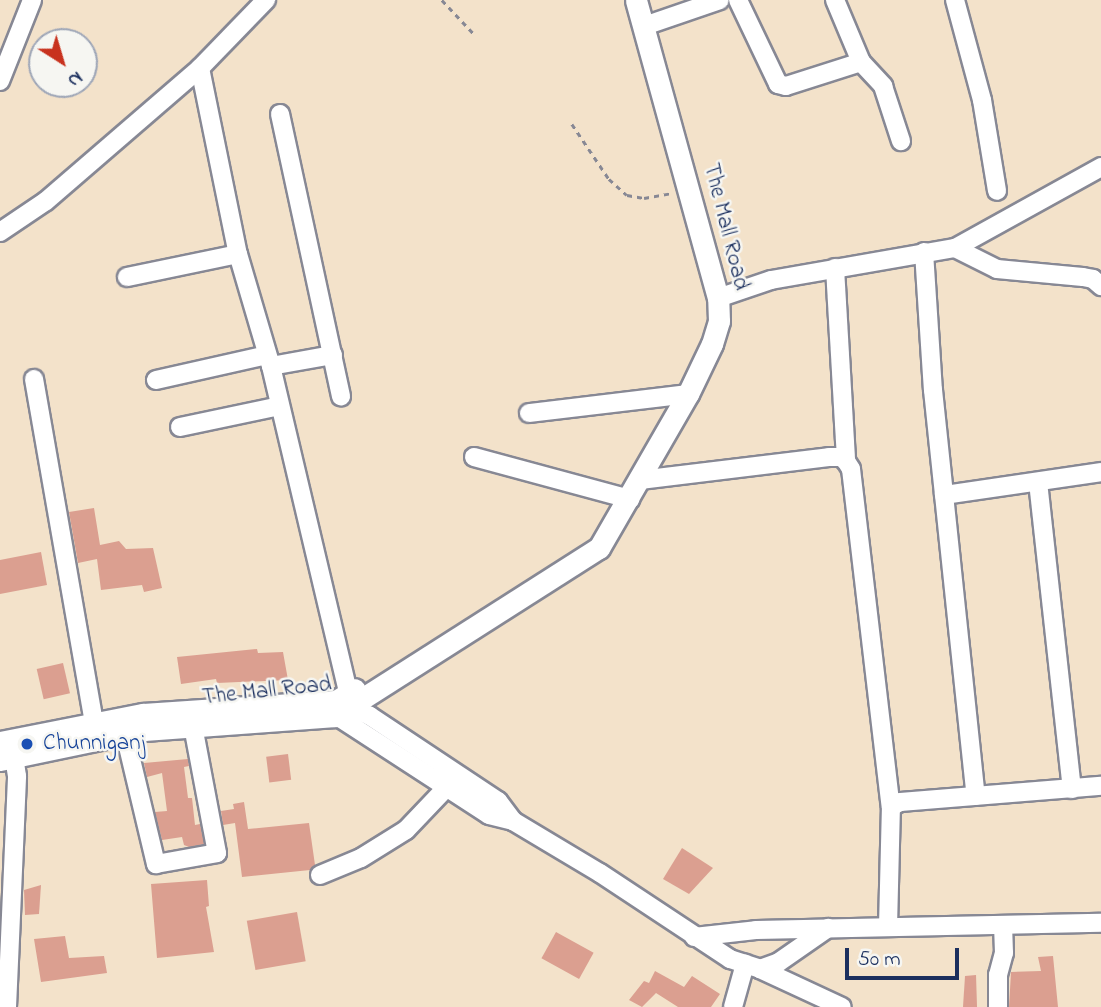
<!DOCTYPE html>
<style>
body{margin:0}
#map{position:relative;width:1101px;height:1007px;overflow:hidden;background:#f3e2ca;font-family:"Indie Flower",sans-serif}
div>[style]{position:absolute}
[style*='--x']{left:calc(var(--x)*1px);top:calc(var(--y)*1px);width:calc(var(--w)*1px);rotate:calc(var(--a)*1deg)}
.building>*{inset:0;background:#db9f90;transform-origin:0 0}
.path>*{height:2.5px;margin-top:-1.25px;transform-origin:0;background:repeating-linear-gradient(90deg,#878894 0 5px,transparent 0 10px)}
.roads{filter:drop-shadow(2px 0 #878894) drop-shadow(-2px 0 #878894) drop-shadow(0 2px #878894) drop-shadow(0 -2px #878894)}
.minor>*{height:18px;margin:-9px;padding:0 9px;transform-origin:9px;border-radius:9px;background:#fff}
.major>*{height:21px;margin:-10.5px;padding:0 10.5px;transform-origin:10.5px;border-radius:10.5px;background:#fff}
.dots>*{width:19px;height:19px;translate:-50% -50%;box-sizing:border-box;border:4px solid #f6f6f2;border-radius:50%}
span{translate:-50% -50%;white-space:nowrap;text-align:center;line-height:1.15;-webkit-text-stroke:5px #f6f6f2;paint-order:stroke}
.street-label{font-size:23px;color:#1b2f5e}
.transit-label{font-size:23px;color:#164399}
.left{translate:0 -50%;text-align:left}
.north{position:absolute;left:28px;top:28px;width:70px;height:70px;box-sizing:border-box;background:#f6f6f2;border:2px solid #9ea6b7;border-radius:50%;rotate:143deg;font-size:19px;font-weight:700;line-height:28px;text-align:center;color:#1b2f5e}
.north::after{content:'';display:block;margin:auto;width:24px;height:32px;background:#c8321e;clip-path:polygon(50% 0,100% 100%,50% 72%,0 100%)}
.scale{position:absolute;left:845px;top:948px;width:114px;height:32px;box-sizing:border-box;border:4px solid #1b2f5e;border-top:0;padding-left:9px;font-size:21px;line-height:24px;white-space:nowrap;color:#1b2f5e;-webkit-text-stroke:5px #f6f6f2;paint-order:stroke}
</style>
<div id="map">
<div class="building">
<div style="clip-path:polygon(94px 508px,100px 545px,119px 541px,126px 549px,153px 548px,162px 588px,144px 592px,142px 585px,101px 590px,97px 559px,78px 563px,69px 512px)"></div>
<div style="clip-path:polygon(41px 552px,47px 585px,0 594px,0 560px)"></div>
<div style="clip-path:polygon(257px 649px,258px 653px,283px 652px,288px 680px,217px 683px,216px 679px,181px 684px,177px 657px)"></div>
<div style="left:63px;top:663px;width:31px;height:27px;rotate:77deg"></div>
<div style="left:288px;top:754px;width:26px;height:22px;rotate:83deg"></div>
<div style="clip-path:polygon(188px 759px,189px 766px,184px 767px,188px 798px,192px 798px,195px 825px,200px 824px,204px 844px,189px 847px,184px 845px,182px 837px,162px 840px,155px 812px,167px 811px,162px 773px,147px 777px,144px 763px)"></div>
<div style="clip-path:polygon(244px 802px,248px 829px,309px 823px,315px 865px,310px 870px,242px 877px,235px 823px,223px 825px,221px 811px,234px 809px,233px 804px)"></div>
<div style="clip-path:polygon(682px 848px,713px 868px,689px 894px,663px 879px)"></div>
<div style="clip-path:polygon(207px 880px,209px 906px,206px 907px,214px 952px,157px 958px,151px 884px)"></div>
<div style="clip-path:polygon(41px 885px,39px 914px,25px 915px,24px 890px)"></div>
<div style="left:297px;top:912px;width:50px;height:51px;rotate:80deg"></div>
<div style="left:556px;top:932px;width:43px;height:30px;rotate:29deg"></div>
<div style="clip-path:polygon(65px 936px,69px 958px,104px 956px,107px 973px,41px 982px,34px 939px)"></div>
<div style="clip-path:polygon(1053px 956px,1058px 1007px,1009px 1007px,1011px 972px,1041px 971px,1038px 957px)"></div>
<div style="clip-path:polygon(655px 971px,684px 987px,692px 976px,720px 994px,711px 1007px,678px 1007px,656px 993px,642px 1007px,629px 1000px,644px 981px,649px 983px)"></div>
<div style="clip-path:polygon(976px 975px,977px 1007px,963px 1007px,965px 976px)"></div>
</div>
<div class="path">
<div style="--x:442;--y:0;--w:47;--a:46.7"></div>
<div style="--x:572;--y:124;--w:66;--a:56.1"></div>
<div style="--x:609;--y:179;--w:24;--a:42"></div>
<div style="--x:627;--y:195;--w:17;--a:10"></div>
<div style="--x:644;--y:198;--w:28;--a:-10"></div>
</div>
<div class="roads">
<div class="minor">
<div style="--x:738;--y:0;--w:93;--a:64.5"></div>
<div style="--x:778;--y:84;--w:8;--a:14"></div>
<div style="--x:786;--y:86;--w:79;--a:-17.7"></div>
<div style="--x:835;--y:0;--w:67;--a:67.2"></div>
<div style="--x:861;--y:62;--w:33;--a:47"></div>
<div style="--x:883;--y:86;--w:58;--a:71.9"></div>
<div style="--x:955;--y:0;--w:104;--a:74.9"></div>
<div style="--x:982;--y:100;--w:92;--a:80.6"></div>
<div style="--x:644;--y:26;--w:80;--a:-18.9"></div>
<div style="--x:200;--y:68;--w:190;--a:78.5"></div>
<div style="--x:238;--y:254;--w:117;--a:73.6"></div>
<div style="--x:271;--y:366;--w:336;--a:76.7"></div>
<div style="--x:0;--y:81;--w:87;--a:-68.4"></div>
<div style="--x:280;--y:114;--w:289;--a:77.8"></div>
<div style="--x:0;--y:232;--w:55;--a:-34"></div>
<div style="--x:46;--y:201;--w:203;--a:-40.8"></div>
<div style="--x:200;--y:68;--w:95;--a:-45.9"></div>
<div style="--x:955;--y:248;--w:167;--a:-29"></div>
<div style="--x:924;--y:252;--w:138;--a:86.3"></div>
<div style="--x:933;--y:390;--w:408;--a:84"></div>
<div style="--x:835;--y:268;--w:193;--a:86.7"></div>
<div style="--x:127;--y:277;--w:113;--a:-11.7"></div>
<div style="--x:718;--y:298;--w:56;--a:-18.8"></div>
<div style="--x:771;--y:280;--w:187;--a:-9.9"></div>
<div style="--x:955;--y:248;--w:47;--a:26.6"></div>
<div style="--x:997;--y:269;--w:86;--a:5.3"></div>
<div style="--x:1083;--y:277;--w:10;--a:11"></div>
<div style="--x:1093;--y:279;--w:11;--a:41"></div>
<div style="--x:271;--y:366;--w:63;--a:-10.1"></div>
<div style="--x:34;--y:379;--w:349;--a:80.1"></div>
<div style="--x:156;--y:380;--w:114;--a:-12.7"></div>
<div style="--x:529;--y:413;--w:160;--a:-6.8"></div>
<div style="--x:180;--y:427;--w:102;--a:-11.9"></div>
<div style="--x:474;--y:457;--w:162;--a:15.1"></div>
<div style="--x:640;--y:480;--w:190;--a:-6.9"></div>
<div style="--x:829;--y:457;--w:12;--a:0"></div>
<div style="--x:841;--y:457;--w:6;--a:39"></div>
<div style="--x:846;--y:461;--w:9;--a:58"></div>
<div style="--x:851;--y:469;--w:340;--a:83.3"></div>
<div style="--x:1038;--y:482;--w:309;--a:83.7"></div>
<div style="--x:944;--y:495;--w:159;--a:-8.3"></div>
<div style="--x:341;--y:704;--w:31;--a:22"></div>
<div style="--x:370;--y:716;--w:154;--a:33.6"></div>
<div style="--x:498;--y:801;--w:25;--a:53"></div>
<div style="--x:326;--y:709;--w:194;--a:33"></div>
<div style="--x:489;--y:815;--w:25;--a:14"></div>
<div style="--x:513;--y:821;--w:101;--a:30.9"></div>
<div style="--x:600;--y:873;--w:156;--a:33.5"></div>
<div style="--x:730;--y:959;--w:32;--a:18"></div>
<div style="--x:760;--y:969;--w:90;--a:24.9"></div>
<div style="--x:125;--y:734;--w:134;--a:76.6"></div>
<div style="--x:156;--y:864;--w:62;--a:-10.2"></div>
<div style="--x:217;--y:853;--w:129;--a:-100.7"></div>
<div style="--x:320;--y:875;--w:44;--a:-22.5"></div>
<div style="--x:361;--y:858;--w:53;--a:-31.9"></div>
<div style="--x:406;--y:830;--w:59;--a:-46.4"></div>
<div style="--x:888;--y:927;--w:120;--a:-88.6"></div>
<div style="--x:891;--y:807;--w:10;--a:-29"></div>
<div style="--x:900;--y:802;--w:202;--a:-4.6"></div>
<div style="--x:694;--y:937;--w:62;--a:-6.4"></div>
<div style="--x:756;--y:930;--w:345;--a:-1.2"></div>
<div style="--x:760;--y:969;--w:20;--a:-20"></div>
<div style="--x:779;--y:962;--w:60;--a:-34.8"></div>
<div style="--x:7;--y:1007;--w:231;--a:-87.5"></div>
<div style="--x:17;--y:776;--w:31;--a:-99"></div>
<div style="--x:733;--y:1007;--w:45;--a:-74.4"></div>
<div style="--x:998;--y:1007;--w:32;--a:-90"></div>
<div style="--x:998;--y:975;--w:23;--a:-75"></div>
<div style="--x:1004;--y:953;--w:28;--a:-92"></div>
</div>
<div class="major">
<div style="--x:0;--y:742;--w:146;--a:-11.1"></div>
<div style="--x:143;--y:714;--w:193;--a:-3.9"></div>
<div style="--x:336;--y:701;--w:22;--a:-32"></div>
<div style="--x:0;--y:760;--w:147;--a:-11.8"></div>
<div style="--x:144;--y:730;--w:192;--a:-4.2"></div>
<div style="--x:335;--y:716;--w:313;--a:-32.5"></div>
<div style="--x:599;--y:548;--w:178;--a:-60"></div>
<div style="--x:688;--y:394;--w:55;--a:-64.4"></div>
<div style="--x:712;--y:344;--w:24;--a:-73"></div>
<div style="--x:719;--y:321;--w:23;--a:-92"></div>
<div style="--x:718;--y:298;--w:309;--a:-105.4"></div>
</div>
</div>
<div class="dots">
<div style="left:27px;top:744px;background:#1a4fb4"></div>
</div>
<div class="street-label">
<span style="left:725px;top:227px;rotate:76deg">The Mall Road</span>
<span style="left:267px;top:692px;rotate:-6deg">The Mall Road</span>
</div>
<div class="transit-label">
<span class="left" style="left:43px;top:744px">Chunniganj</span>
</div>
<div class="north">N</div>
<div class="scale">50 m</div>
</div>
